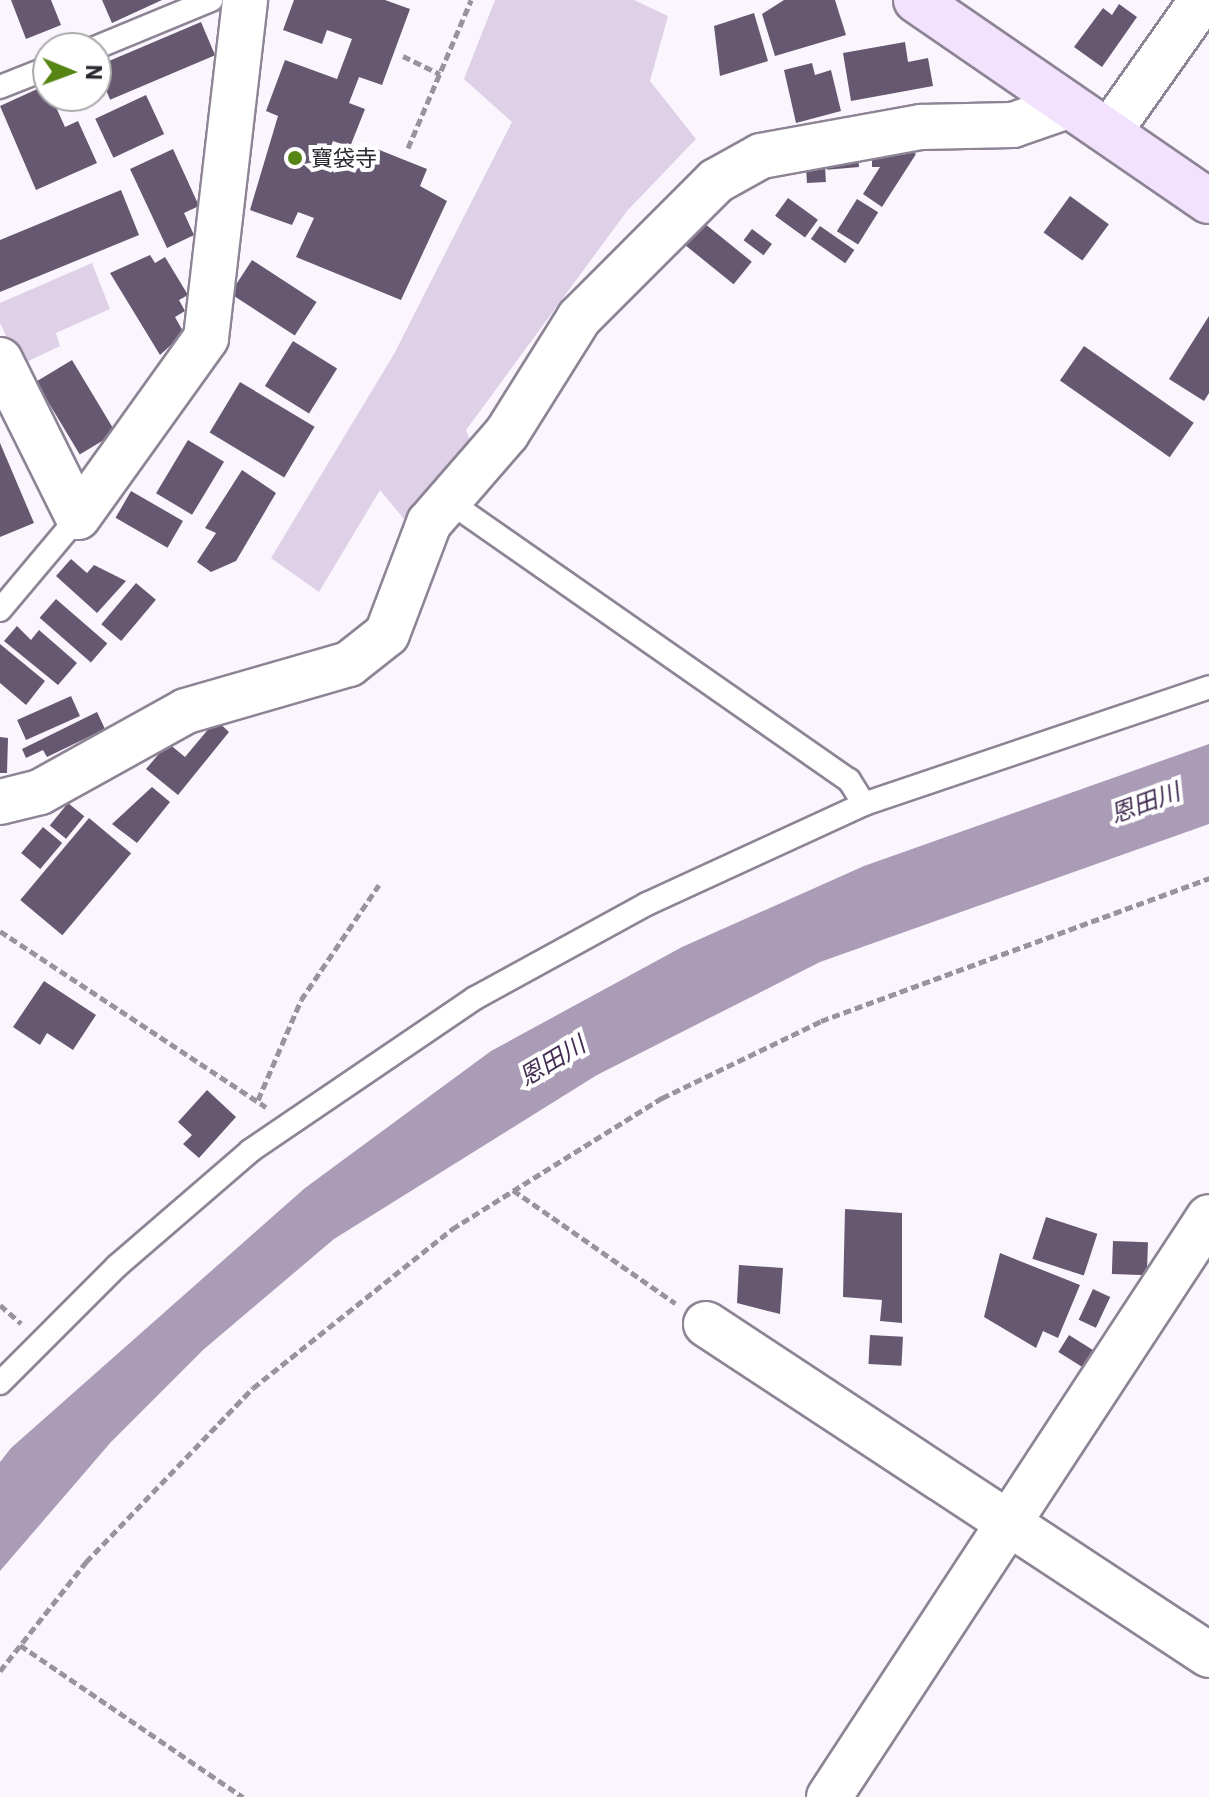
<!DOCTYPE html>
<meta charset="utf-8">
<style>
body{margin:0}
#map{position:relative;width:1209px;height:1797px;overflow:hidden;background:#fbf6fe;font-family:"IBM Plex Sans","Noto Sans JP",sans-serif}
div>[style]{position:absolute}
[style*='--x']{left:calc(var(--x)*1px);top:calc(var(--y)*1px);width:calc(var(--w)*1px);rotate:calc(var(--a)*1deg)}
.green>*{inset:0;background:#ddd0e7}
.water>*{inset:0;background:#aa9bb6}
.building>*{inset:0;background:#655870;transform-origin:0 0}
.path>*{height:5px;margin-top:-2.5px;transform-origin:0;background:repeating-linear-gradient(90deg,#98949b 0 8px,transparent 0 12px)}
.roads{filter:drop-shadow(2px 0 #8d8495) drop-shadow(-2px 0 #8d8495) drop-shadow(0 2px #8d8495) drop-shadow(0 -2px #8d8495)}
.lane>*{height:22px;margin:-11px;padding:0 11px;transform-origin:11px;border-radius:11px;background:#fff}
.street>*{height:44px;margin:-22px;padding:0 22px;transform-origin:22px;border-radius:22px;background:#fff}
.secondary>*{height:44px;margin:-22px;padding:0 22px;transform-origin:22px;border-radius:22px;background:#f2e2fe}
.dots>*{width:22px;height:22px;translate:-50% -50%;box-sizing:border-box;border:4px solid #fff;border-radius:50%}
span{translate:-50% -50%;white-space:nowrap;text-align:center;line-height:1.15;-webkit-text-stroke:8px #fff;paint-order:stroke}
.poi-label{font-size:22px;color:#2b272e}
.left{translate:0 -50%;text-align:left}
.water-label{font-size:24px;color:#422c52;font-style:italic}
.north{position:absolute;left:32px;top:32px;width:80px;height:80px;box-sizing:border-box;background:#fff;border:2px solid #aaa9ab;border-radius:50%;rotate:91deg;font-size:22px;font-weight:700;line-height:32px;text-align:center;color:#2b272e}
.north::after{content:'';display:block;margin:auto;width:28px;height:36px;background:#578514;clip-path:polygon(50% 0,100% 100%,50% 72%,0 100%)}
</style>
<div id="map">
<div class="green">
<div style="clip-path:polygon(495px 0,634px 0,668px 16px,650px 81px,696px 139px,627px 211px,466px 430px,474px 450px,404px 519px,380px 490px,319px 592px,271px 558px,394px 354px,512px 122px,464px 79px)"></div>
<div style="clip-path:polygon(92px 263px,110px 309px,56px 333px,60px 346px,20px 365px,0 323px,0 303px)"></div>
</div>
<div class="water">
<div style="clip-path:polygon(1209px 744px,1209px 824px,820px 962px,597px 1075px,334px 1239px,203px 1350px,111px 1442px,0 1571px,0 1462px,11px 1448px,305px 1188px,491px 1051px,682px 947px,864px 866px)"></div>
</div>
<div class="building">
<div style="clip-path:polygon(11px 0,51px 0,61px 25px,26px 39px)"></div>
<div style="clip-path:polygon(102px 0,162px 0,112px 23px)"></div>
<div style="clip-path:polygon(294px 0,385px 0,410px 9px,382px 85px,359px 77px,349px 103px,365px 109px,350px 147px,333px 141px,323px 168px,332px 171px,342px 150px,370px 166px,377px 149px,427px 169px,420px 186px,447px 201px,401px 300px,296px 257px,314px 218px,298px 212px,292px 225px,250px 210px,278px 116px,266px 111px,285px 60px,337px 79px,352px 39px,327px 30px,322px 44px,283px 30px)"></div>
<div style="clip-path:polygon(784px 0,835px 0,846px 35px,775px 56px,762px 14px)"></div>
<div style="clip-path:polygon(1119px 4px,1137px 17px,1102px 67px,1074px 47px,1103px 8px,1112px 15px)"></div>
<div style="clip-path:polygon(754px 13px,768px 61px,720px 76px,714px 26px)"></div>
<div style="left:201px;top:22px;width:36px;height:114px;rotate:67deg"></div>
<div style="clip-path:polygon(905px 42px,908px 62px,928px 58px,933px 86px,851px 101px,843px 53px)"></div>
<div style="clip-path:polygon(812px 63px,815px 75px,831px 70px,841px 111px,796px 123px,784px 70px)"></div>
<div style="clip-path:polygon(46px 85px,65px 127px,78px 121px,97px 163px,36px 190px,0 106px)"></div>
<div style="left:146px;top:95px;width:43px;height:56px;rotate:65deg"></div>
<div style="clip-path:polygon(906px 148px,916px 154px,882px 207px,863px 194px,880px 167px,872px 167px,872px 152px)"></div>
<div style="clip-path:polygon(173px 149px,199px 206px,184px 213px,194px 235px,167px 248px,130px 169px)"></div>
<div style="left:858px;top:155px;width:12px;height:32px;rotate:85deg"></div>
<div style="left:825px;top:165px;width:17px;height:19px;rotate:87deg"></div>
<div style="clip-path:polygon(121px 190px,139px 235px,0 292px,0 240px)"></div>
<div style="left:1070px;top:196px;width:48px;height:45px;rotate:36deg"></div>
<div style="left:788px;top:198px;width:37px;height:22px;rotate:36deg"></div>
<div style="left:857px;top:199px;width:25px;height:38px;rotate:32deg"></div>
<div style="left:699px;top:219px;width:68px;height:29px;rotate:39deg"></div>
<div style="left:820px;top:226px;width:42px;height:16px;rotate:35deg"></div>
<div style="left:752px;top:229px;width:25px;height:14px;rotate:37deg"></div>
<div style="clip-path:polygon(150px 255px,155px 263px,165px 257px,188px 295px,179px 300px,185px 311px,175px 317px,184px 333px,160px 355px,110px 273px)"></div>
<div style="left:252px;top:260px;width:77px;height:40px;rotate:33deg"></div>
<div style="clip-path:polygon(1209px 316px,1209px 393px,1204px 401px,1169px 379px)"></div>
<div style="left:293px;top:341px;width:52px;height:53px;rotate:32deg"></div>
<div style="left:1084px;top:346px;width:134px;height:42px;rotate:35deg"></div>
<div style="left:72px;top:360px;width:85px;height:42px;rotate:59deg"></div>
<div style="left:240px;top:382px;width:87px;height:59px;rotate:31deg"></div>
<div style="left:188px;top:440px;width:42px;height:62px;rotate:31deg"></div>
<div style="clip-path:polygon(0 443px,34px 523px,0 537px)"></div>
<div style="clip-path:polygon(242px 470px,276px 493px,236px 561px,211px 572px,197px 562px,216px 533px,205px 528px)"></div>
<div style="left:131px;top:491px;width:60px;height:31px;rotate:30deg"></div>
<div style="clip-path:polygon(71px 559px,87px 573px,94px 565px,126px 581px,97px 613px,56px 576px)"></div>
<div style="left:136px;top:583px;width:26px;height:54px;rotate:40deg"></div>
<div style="left:56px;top:599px;width:68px;height:25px;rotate:41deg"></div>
<div style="clip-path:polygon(17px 626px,31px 640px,39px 630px,77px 663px,58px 685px,4px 641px)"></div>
<div style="clip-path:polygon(0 644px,45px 681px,26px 705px,0 683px)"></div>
<div style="left:71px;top:696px;width:22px;height:59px;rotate:66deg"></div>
<div style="clip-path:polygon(97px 712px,105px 729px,47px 757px,43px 750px,26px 758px,22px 749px)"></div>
<div style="clip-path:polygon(216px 720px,229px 732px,178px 795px,146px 769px,168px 743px,185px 757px)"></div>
<div style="clip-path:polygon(0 737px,8px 738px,7px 773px,0 773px)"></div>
<div style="clip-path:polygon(152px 787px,170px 802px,137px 843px,112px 824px)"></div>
<div style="left:68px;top:803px;width:21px;height:29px;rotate:39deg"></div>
<div style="left:89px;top:818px;width:55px;height:107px;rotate:40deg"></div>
<div style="left:43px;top:827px;width:25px;height:34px;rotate:40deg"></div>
<div style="clip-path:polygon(44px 981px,96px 1015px,73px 1050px,47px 1033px,40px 1045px,13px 1027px)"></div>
<div style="clip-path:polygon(207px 1090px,236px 1117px,199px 1158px,183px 1144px,192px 1135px,178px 1122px)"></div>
<div style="clip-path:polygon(845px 1209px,902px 1213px,902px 1323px,880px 1321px,882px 1300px,843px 1297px)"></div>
<div style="left:1046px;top:1217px;width:54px;height:44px;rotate:18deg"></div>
<div style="left:1113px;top:1241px;width:35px;height:33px;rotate:2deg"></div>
<div style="clip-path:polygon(1000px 1253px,1080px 1285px,1058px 1338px,1043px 1331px,1036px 1348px,984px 1317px)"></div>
<div style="clip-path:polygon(739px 1265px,783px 1268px,780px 1314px,737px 1303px)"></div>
<div style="left:1093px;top:1289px;width:19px;height:34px;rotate:25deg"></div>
<div style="left:870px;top:1335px;width:33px;height:29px;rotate:3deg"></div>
<div style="left:1069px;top:1335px;width:31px;height:20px;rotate:32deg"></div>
</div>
<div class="path">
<div style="--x:403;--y:56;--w:41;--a:25.9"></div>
<div style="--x:408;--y:148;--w:161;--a:-66.9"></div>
<div style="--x:0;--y:931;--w:319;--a:33.5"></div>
<div style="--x:258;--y:1100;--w:109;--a:-66.7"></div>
<div style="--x:301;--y:1000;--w:139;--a:-55.9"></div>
<div style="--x:513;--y:1190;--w:198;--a:34.9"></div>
<div style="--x:0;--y:1305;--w:28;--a:41"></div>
<div style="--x:20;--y:1645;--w:270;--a:34.3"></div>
<div style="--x:0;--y:1671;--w:139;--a:-51.7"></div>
<div style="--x:86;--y:1562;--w:241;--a:-46.2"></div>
<div style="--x:253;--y:1388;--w:255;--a:-38.6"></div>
<div style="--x:452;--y:1229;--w:248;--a:-32"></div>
<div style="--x:662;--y:1098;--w:177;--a:-25.8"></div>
<div style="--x:821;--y:1021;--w:414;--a:-20.2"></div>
</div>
<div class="roads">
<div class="lane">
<div style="--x:95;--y:48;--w:126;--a:-22.5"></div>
<div style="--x:0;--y:87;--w:52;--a:-21.6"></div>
<div style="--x:447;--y:500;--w:490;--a:34.9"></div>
<div style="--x:849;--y:780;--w:28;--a:58"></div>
<div style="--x:0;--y:610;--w:121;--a:-50"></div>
<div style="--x:0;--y:1383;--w:165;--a:-45"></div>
<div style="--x:117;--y:1266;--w:176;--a:-40.8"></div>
<div style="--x:250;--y:1151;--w:272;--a:-34.2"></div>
<div style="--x:475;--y:998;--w:196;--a:-28.7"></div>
<div style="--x:647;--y:904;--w:239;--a:-24.7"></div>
<div style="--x:864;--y:804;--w:364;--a:-18.7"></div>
</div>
<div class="street">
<div style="--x:1109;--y:132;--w:161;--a:-54.8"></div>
<div style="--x:0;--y:360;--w:175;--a:63.6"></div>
<div style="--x:78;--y:517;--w:220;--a:-54.4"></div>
<div style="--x:206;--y:338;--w:340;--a:-83.4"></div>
<div style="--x:0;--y:802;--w:41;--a:-14"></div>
<div style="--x:40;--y:792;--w:167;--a:-29"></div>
<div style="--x:186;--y:711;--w:170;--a:-16.1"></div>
<div style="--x:349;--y:664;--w:48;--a:-38.3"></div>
<div style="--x:387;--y:634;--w:119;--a:-69.3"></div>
<div style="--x:429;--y:523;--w:119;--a:-49.1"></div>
<div style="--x:507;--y:433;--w:136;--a:-57.9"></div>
<div style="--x:579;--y:318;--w:194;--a:-45"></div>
<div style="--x:716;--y:181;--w:51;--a:-29.1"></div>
<div style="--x:761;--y:156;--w:163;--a:-10.3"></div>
<div style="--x:921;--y:127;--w:92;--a:-1.2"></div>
<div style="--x:1013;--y:125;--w:58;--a:-19.1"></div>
<div style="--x:706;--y:1324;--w:602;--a:33.35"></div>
<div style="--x:829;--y:1797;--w:693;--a:-56.77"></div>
</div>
<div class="secondary">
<div style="--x:916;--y:0;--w:355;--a:34.5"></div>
</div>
</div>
<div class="dots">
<div style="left:295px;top:158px;background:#578514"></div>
</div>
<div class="poi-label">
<span class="left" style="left:311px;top:158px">寶袋寺</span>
</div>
<div class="water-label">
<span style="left:1145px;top:803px;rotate:-20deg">恩田川</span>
<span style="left:552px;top:1061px;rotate:-31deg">恩田川</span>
</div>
<div class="north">N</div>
</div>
